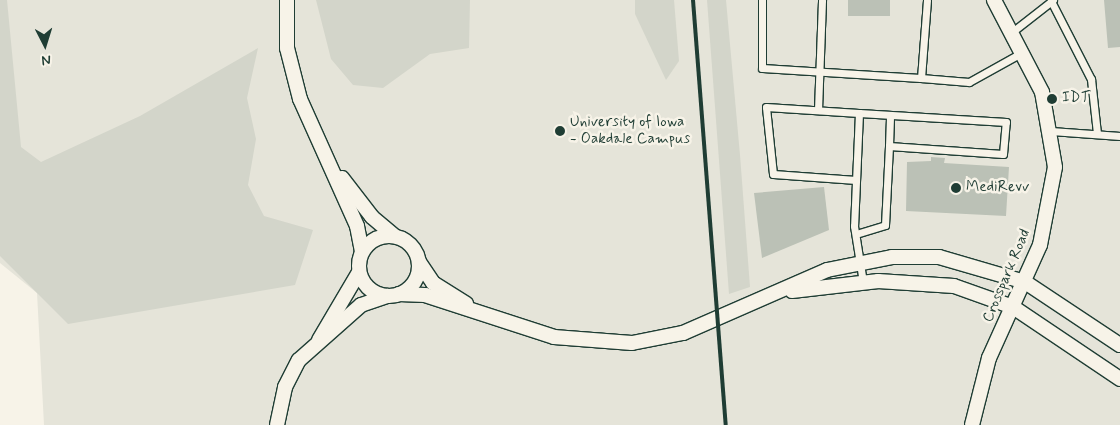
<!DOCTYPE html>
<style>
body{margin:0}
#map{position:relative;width:1120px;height:425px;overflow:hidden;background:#f7f3e8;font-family:Mynerve,sans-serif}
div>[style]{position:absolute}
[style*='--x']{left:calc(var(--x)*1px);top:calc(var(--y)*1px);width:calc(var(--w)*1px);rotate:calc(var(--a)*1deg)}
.built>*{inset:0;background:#e5e4d9}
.green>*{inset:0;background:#d3d5ca}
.building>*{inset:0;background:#bbc1b6;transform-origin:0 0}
.roads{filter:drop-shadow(1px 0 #1f3d34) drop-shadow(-1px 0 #1f3d34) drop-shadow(0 1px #1f3d34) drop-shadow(0 -1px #1f3d34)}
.service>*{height:7px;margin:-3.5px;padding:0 3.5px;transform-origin:3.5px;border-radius:3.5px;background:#f7f3e8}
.minor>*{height:14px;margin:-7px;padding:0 7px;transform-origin:7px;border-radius:7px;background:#f7f3e8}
.minor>.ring{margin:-7px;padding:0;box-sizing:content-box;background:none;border:14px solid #f7f3e8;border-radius:50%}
.rail>*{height:4px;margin:-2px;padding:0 2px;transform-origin:2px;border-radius:2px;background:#1f3d34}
.dots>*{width:14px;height:14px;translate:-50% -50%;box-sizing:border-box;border:2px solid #f7f3e8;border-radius:50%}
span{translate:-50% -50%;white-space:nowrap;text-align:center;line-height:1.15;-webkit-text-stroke:5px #f7f3e8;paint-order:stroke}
.poi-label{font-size:15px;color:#1f3d34}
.left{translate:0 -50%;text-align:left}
.street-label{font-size:15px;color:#1f3d34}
.north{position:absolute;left:20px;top:20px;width:50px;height:50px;-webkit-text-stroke:4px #f7f3e8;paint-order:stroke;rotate:175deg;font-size:14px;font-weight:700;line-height:20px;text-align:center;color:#1f3d34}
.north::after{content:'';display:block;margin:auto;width:18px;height:22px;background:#1f3d34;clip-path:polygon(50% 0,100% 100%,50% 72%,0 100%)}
</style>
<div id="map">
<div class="built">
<div style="clip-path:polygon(0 0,1120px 0,1120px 425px,44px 425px,37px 293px,0 263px)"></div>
</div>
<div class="green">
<div style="clip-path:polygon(0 0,7px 0,21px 147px,41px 162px,140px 116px,258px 48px,247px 98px,256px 139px,248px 185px,264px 216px,313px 230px,295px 285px,68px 324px,0 256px)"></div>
<div style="clip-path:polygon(316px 0,470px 0,469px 48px,430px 54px,383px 88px,353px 85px,331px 59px)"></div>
<div style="clip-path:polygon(635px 0,674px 0,679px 61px,666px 80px,635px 14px)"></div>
<div style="clip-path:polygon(707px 0,726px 0,740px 155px,750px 287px,729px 294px)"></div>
</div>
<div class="building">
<div style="left:848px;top:0;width:42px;height:16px"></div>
<div style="clip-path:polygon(1104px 0,1120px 0,1120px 47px,1108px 48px)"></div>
<div style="clip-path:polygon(931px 157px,945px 158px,944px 163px,1009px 167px,1006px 216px,906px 211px,907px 162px,931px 161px)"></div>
<div style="clip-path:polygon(824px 187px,829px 230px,762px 258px,754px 193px)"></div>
</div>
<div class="roads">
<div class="service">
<div style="--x:762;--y:0;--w:68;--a:90"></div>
<div style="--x:762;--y:68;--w:159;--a:3.6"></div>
<div style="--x:921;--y:78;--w:78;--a:-85.6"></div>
<div style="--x:1051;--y:1;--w:88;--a:62.9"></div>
<div style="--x:1091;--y:79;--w:54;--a:83.7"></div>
<div style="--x:1012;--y:32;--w:52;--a:-38"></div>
<div style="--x:921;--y:78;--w:48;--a:4.8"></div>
<div style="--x:969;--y:82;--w:62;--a:-29.1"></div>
<div style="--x:818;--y:110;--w:110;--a:-87.9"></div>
<div style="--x:1051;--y:131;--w:69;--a:4.1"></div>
<div style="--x:889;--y:146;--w:31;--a:-88"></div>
<div style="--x:856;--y:180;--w:83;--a:-175.9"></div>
<div style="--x:773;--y:174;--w:67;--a:-96"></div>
<div style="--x:766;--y:107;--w:93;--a:3.7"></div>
<div style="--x:856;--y:234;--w:30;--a:-17"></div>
<div style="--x:885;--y:225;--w:79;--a:-87.1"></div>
<div style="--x:889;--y:146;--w:114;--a:4"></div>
<div style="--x:1003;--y:154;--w:32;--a:-85"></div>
<div style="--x:1006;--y:122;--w:147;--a:-176.5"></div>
<div style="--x:859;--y:113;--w:113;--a:92.5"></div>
<div style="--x:854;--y:226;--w:57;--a:80.9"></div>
</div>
<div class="minor">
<div style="--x:287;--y:0;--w:48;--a:90"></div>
<div style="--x:287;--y:48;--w:53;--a:75.7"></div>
<div style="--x:300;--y:99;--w:139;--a:65.8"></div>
<div style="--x:357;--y:226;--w:26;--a:79"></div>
<div style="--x:342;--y:178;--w:49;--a:52.4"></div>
<div style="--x:372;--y:217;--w:30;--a:40"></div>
<div class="ring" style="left:359px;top:236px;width:46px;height:46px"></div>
<div style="--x:419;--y:262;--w:25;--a:56"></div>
<div style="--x:433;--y:283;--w:39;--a:32"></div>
<div style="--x:792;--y:291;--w:87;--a:-6.6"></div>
<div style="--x:878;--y:281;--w:76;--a:3.8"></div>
<div style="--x:954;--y:286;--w:63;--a:19.6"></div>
<div style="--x:1013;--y:307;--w:129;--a:33.9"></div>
<div style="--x:399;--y:294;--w:26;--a:2"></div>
<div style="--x:425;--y:295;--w:136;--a:18"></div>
<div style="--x:554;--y:337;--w:78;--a:4.4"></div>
<div style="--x:632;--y:343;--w:52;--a:-11.1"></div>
<div style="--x:683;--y:333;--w:157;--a:-23.6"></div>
<div style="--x:827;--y:270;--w:66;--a:-11.3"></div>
<div style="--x:892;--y:257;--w:47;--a:0"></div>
<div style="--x:939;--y:257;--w:90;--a:16.2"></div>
<div style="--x:1025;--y:282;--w:114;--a:33.6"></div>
<div style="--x:319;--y:340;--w:79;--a:-59.5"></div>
<div style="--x:277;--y:425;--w:39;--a:-78"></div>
<div style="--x:285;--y:387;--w:30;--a:-63"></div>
<div style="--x:299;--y:360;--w:83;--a:-41.6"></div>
<div style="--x:361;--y:305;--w:28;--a:-19"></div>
<div style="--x:972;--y:425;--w:69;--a:-75.8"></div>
<div style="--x:989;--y:358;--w:124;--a:-65.7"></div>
<div style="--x:1040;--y:245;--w:79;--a:-79.1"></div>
<div style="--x:1055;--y:167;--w:76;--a:-99.8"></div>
<div style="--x:1042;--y:92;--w:104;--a:-117.6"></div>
</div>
</div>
<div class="rail">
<div style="--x:693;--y:0;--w:426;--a:85.6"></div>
</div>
<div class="dots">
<div style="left:1052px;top:99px;background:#1f3d34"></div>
<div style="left:560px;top:131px;background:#1f3d34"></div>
<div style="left:956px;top:188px;background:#1f3d34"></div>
</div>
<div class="poi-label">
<span class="left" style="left:1062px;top:99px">IDT</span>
<span class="left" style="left:570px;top:131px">University of Iowa<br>- Oakdale Campus</span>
<span class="left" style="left:966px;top:188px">MediRevv</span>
</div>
<div class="street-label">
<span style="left:1007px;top:276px;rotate:-67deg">Crosspark Road</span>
</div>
<div class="north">N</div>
</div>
